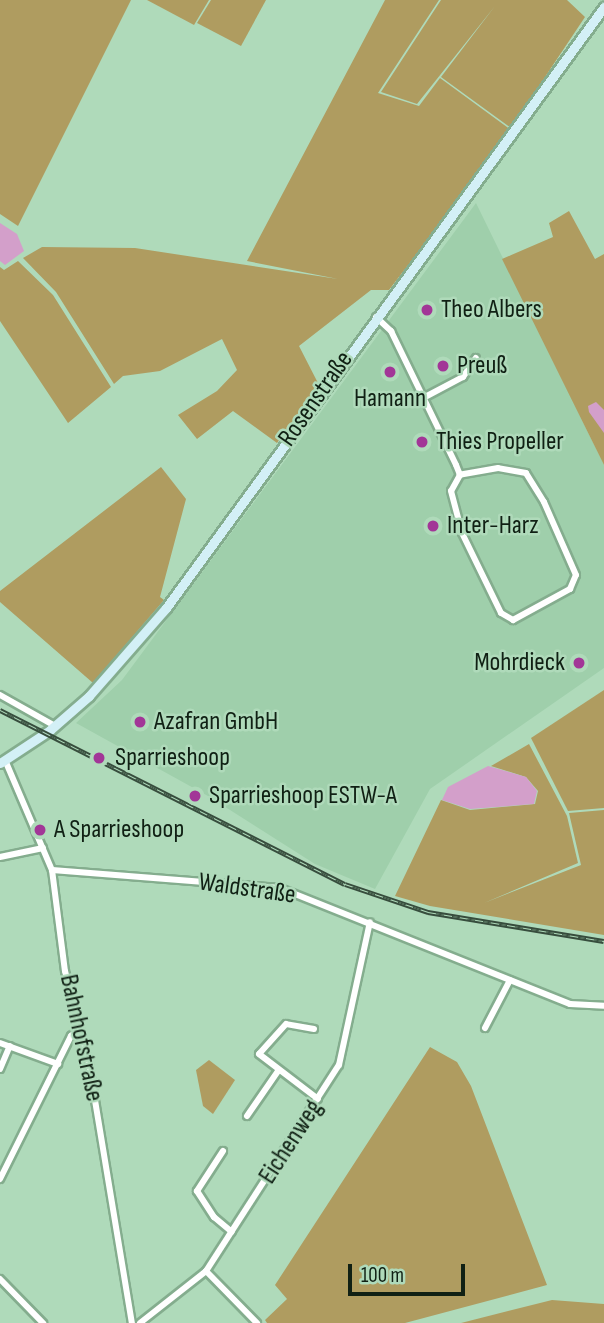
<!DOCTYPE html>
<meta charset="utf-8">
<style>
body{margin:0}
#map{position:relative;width:604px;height:1323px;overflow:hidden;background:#afdaba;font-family:"Sofia Sans Condensed",sans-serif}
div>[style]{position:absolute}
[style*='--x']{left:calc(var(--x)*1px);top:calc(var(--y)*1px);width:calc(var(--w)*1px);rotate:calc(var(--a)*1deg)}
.built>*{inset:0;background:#9fcfab}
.green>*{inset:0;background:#af9c60}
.water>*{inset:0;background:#d39fca}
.roads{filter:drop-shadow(2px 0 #84ad8e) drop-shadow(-2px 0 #84ad8e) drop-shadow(0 2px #84ad8e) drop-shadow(0 -2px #84ad8e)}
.street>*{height:6px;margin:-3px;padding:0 3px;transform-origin:3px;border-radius:3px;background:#fff}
.secondary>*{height:9px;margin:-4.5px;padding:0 4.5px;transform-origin:4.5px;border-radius:4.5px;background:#d3f0f6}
.rail>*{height:5px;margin-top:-2.5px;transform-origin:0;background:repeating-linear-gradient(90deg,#afdaba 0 8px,#374d3d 0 16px);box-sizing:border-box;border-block:2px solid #374d3d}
.dots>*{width:19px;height:19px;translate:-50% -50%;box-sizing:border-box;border:4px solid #afdaba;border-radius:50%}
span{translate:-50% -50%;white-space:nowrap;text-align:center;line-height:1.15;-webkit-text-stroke:5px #afdaba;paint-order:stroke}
.poi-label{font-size:26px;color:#102014}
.left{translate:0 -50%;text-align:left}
.right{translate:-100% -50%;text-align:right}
.street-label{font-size:26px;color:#102014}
.scale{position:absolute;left:348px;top:1264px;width:117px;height:32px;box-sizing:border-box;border:4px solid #102014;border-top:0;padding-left:9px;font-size:21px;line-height:24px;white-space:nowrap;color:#102014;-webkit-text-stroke:5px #afdaba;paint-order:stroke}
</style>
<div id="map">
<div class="built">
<div style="clip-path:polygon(476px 203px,604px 465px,604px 668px,430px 789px,375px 889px,315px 864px,208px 796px,76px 723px,122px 680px)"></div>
</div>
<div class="green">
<div style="clip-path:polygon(0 0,131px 0,18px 226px,0 214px)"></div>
<div style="clip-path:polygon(147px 0,209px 0,194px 25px)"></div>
<div style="clip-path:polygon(211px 0,266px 0,241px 46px,197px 23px)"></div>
<div style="clip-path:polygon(385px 0,439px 0,378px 93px,419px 106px,440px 78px,511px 130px,389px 290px,371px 290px,299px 346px,319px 385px,277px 443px,233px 411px,197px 439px,178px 415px,217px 391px,237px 370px,222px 339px,160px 371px,123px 376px,114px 384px,56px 292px,23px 258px,42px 247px,135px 248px,338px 279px,247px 261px)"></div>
<div style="clip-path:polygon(441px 0,567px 0,585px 17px,511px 128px,441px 77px,495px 6px,417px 104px,381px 92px)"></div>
<div style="clip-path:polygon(569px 211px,595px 259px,604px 254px,604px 465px,502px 259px,553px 237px,549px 223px)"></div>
<div style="clip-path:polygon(18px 261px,53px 295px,111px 387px,68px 423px,0 321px,0 267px,4px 270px)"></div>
<div style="clip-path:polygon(161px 467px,186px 499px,160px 597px,164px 600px,93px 683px,0 602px,0 591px)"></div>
<div style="clip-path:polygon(604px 690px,604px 808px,568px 811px,531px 738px)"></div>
<div style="clip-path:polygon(529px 744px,567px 816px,578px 863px,484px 903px,581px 865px,569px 813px,604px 810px,604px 935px,430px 906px,395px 896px,441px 800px,470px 810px,535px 804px,538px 791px,526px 777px,491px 766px)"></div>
<div style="clip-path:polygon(430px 1047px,457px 1062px,471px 1086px,547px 1285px,405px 1323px,267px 1323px,265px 1320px,287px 1299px,275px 1285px)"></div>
<div style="clip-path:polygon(209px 1060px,235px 1080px,213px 1114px,203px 1106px,196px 1070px)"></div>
<div style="clip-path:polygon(552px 1300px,604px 1304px,604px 1323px,461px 1323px)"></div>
</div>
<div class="water">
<div style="clip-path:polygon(0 223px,17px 234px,24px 251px,5px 265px,0 261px)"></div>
<div style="clip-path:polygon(596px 402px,604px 410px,604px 433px,589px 412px,588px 406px)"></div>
<div style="clip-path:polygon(488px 766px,526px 777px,537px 791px,534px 804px,470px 809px,442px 800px,448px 787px)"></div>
</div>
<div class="roads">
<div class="street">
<div style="--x:376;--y:317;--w:21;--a:43"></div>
<div style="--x:391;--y:331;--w:149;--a:64.1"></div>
<div style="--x:456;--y:465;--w:11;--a:68"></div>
<div style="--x:460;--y:475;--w:18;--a:119"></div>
<div style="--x:451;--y:491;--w:43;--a:75.3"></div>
<div style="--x:462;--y:533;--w:89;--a:64"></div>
<div style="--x:501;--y:613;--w:14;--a:30"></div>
<div style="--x:513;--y:620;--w:65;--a:-28.5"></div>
<div style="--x:570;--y:589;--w:15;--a:-67"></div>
<div style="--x:576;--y:575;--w:80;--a:-113.7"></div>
<div style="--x:544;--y:502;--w:34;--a:-122"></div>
<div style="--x:526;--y:473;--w:28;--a:-170"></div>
<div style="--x:498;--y:468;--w:39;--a:170"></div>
<div style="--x:425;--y:397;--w:43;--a:-27.8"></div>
<div style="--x:463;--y:377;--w:23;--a:-56"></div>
<div style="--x:0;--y:695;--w:63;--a:29.4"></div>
<div style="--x:5;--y:760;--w:120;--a:66.9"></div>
<div style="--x:52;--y:870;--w:102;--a:82.7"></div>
<div style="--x:65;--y:971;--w:96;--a:75.5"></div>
<div style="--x:89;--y:1064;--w:263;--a:80.6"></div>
<div style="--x:0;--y:857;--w:44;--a:-11.8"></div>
<div style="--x:52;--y:870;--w:229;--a:4.5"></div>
<div style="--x:280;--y:888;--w:312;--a:21.8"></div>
<div style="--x:570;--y:1004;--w:34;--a:3"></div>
<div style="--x:485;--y:1028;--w:54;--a:-62.5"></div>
<div style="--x:314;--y:1029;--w:28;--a:-170"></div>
<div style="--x:286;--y:1024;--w:40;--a:132"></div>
<div style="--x:259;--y:1054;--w:74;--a:37.3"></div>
<div style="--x:0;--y:1043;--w:62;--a:19.9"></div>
<div style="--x:0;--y:1069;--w:25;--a:-67"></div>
<div style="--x:247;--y:1116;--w:55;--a:-55.4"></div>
<div style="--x:223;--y:1151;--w:48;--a:123"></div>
<div style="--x:197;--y:1191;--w:31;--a:57"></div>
<div style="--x:214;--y:1217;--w:23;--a:40"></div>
<div style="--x:0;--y:1179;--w:160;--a:-63.6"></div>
<div style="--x:71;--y:1036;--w:11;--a:-38"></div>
<div style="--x:206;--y:1271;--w:73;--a:45.6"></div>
<div style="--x:0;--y:1279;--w:62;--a:45.7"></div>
<div style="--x:140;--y:1323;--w:84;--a:-38.2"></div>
<div style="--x:206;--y:1271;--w:245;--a:-57.2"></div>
<div style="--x:339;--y:1065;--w:146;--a:-77.8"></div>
</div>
<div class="secondary">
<div style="--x:0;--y:763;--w:60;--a:-33.4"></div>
<div style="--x:50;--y:730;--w:52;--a:-41.1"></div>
<div style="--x:89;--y:696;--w:117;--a:-48.8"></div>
<div style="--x:166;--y:608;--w:744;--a:-53.92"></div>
</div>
</div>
<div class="rail">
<div style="--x:0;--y:710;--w:386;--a:26.8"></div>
<div style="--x:345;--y:884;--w:88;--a:18.6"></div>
<div style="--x:428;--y:912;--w:178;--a:9.4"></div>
</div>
<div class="dots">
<div style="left:427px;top:310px;background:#a23697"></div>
<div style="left:443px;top:366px;background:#a23697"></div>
<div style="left:390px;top:372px;background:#a23697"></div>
<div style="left:422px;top:442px;background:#a23697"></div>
<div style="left:433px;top:526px;background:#a23697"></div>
<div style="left:579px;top:663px;background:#a23697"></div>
<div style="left:140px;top:722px;background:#a23697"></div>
<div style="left:99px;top:758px;background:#a23697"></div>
<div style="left:195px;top:796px;background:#a23697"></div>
<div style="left:40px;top:830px;background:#a23697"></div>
</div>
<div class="poi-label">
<span class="left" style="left:441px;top:310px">Theo Albers</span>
<span class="left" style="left:457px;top:366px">Preuß</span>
<span style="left:390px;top:399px">Hamann</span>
<span class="left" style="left:436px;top:442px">Thies Propeller</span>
<span class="left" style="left:447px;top:526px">Inter-Harz</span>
<span class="right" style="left:565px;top:663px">Mohrdieck</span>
<span class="left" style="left:154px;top:722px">Azafran GmbH</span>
<span class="left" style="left:115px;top:758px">Sparrieshoop</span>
<span class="left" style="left:209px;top:796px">Sparrieshoop ESTW-A</span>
<span class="left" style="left:54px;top:830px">A Sparrieshoop</span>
</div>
<div class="street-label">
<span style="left:316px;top:399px;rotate:-55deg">Rosenstraße</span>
<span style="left:247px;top:889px;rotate:8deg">Waldstraße</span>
<span style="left:81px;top:1038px;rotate:78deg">Bahnhofstraße</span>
<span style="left:291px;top:1142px;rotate:-57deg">Eichenweg</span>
</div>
<div class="scale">100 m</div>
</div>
